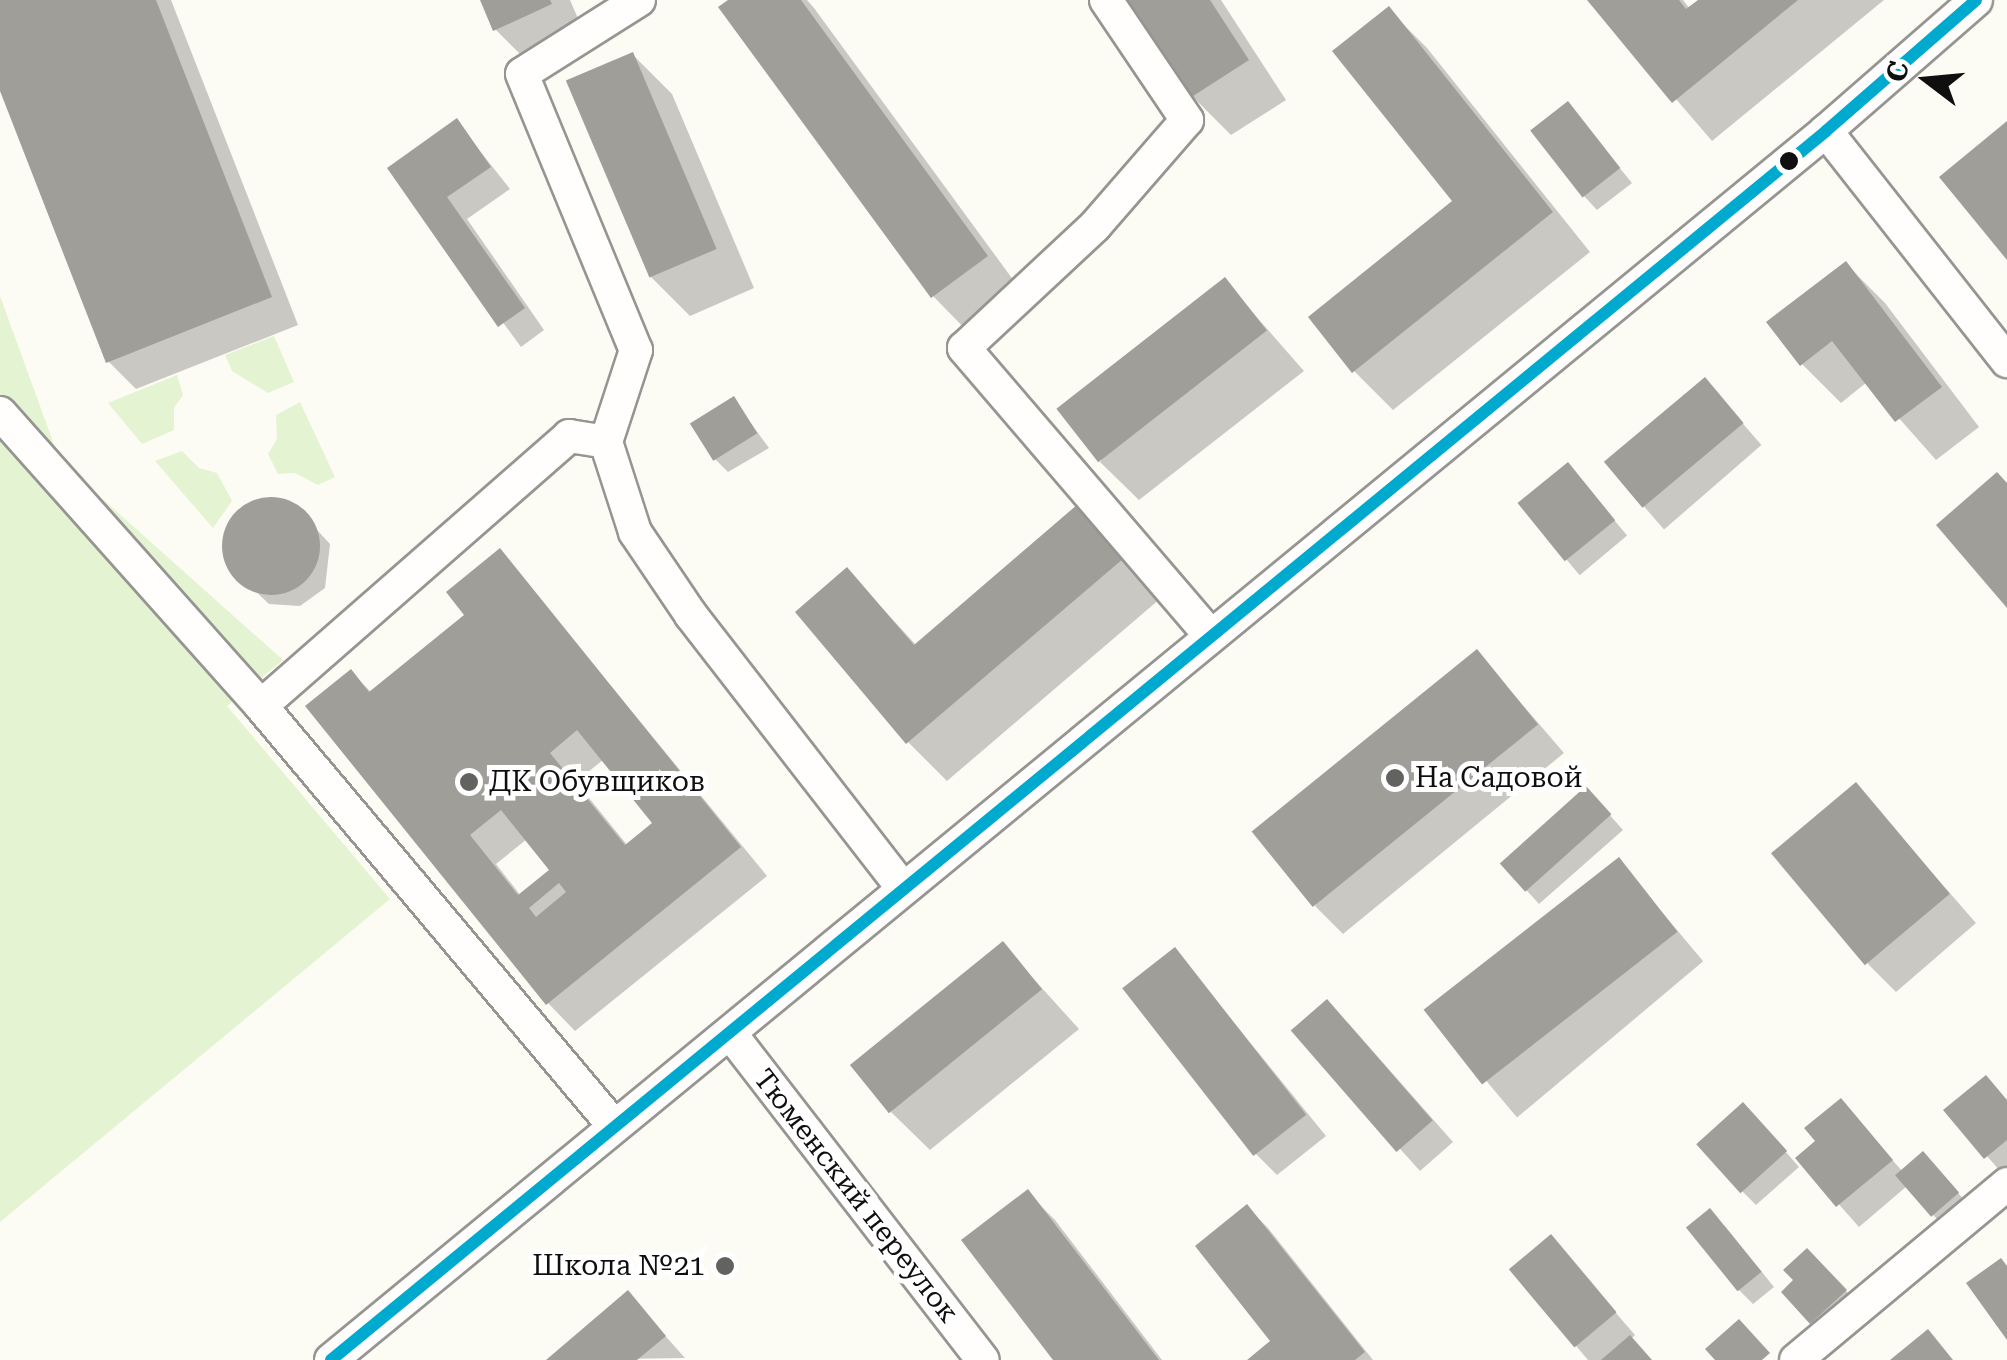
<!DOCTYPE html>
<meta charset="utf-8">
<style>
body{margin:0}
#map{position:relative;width:2007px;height:1360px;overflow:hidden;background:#fcfbf4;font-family:"Roboto Serif",serif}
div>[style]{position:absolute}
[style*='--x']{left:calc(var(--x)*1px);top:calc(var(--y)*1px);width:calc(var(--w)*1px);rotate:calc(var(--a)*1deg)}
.green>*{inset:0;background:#e4f4d2}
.shadow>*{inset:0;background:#0003;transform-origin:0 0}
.building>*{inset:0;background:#a09e99;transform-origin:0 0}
.round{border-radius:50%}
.roads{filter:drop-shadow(2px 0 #969592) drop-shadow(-2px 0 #969592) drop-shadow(0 2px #969592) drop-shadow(0 -2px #969592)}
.minor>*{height:32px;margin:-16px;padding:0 16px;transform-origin:16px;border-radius:16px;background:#fffefd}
.bus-1>*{height:12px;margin:-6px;padding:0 6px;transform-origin:6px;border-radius:6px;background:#00a9ce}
.dots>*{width:28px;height:28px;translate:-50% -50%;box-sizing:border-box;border:5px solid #fff;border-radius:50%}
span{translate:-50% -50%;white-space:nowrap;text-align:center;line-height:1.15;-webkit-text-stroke:10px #fff;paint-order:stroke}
.poi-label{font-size:28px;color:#0f0f0f}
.left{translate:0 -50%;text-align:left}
.right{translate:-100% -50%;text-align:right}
.street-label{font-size:28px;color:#0f0f0f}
.north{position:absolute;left:1877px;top:30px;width:100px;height:100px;-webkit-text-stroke:8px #fff;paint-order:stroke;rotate:286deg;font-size:28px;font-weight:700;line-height:40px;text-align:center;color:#0f0f0f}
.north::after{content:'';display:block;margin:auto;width:35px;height:45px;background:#0f0f0f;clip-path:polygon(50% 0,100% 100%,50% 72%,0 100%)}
</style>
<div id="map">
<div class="green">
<div style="clip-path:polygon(0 296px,60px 461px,283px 660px,227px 706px,390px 899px,0 1222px)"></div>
<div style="clip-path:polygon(274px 336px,294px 382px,268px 393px,232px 371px,225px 355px)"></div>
<div style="clip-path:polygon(177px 375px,183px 395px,174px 408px,174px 430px,142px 444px,108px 403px)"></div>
<div style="clip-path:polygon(300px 402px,335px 477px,318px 485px,295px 473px,278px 474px,268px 454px,277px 439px,276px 415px)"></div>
<div style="clip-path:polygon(182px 451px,199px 468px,217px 473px,232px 501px,213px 528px,155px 461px)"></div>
</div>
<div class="shadow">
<div style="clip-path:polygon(0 0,171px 0,298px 325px,136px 389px,108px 361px,0 84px)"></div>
<div style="clip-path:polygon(482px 0,570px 0,589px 44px,534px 68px,495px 29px)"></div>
<div style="clip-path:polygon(733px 0,807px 0,814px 8px,1025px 296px,971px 335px,933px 296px)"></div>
<div style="clip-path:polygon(1129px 0,1221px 0,1286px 100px,1231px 135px,1192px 96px)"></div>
<div style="clip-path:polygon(1591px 0,1683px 0,1690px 9px,1702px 0,1884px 0,1712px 141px)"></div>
<div style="clip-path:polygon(1388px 9px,1427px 48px,1590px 252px,1393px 410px,1354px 371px,1455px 202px)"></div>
<div style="clip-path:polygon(633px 55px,672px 94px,754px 288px,690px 316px,651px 277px)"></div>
<div style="clip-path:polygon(1568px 105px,1632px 183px,1597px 210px,1584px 196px)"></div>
<div style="clip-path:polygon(457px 122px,510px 189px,467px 219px,544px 330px,521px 347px,390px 169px)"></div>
<div style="clip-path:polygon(1846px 264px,1885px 303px,1979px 427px,1936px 460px,1867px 382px,1841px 403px,1802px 364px)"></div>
<div style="clip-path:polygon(1225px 281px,1304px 371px,1139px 500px,1100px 462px)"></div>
<div style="left:1705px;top:380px;width:86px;height:129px;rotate:49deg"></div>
<div style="clip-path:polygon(734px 400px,769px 448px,728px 472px,715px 459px)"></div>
<div style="left:1568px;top:465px;width:92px;height:62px;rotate:50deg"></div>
<div style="clip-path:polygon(266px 499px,295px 506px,330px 544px,325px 588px,300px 606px,269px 604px,231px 568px,226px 539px,239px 512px)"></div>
<div style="clip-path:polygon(1078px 508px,1161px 598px,947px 781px,908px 742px,847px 570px,917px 646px)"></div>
<div style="clip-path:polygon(evenodd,500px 551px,767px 876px,575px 1031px,548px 1003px,351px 672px,372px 693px,468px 615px,500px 551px,604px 759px,655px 823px,628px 846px,576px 782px,604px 759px,500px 551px,527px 839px,553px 871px,521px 896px,496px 864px,527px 839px)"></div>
<div style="clip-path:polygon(1477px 652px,1564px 753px,1343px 934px,1315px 906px)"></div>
<div style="clip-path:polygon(1856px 786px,1976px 923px,1896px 992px,1868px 964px)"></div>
<div style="clip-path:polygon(1599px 803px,1623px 830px,1539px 904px,1502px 863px)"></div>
<div style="left:1619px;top:861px;width:131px;height:243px;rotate:50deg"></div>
<div style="clip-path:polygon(1002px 944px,1079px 1029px,930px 1150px,891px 1112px)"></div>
<div style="clip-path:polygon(1175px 950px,1326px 1136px,1277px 1175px,1256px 1154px)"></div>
<div style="clip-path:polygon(1348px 1023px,1453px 1142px,1420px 1171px,1294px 1031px)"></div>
<div style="clip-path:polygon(2007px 1101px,2007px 1166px,2000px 1171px,1947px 1110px)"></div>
<div style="clip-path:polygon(1841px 1102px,1903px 1172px,1937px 1168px,1971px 1208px,1946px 1229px,1907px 1186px,1859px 1227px,1798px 1158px,1819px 1141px)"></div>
<div style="clip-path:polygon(1757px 1119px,1799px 1167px,1756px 1205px,1742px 1191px)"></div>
<div style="clip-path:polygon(1027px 1192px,1055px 1220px,1162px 1360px,1056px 1360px)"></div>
<div style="clip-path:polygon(1247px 1207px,1268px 1228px,1373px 1360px,1251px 1360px,1274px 1341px)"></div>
<div style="clip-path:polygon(1724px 1225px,1774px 1287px,1753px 1304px,1739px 1290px)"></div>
<div style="clip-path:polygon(1551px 1238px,1635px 1335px,1631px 1339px,1651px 1360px,1588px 1360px,1512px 1270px)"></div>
<div style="left:1821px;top:1265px;width:55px;height:46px;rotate:46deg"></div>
<div style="clip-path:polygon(628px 1294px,685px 1358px,550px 1360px)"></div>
</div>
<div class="building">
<div style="clip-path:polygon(0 0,156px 0,272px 297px,106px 363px,0 91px)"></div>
<div style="clip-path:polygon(480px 0,550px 0,552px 4px,493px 31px)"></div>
<div style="clip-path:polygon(728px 0,801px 0,988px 256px,931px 298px,718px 7px)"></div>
<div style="clip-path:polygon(1126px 0,1210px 0,1249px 60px,1190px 98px)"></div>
<div style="clip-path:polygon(1587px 0,1679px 0,1686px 9px,1698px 0,1798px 0,1672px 103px)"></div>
<div style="clip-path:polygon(1389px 6px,1553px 212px,1352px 373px,1308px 317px,1452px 201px,1332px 51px)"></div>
<div style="left:633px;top:52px;width:214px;height:73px;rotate:67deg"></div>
<div style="left:1568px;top:101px;width:85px;height:48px;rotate:52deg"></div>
<div style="clip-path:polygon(457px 118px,491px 167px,447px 197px,525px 308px,498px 327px,387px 168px)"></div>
<div style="clip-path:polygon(2007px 121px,2007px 260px,1939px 177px)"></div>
<div style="clip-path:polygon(1846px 261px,1942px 387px,1895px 422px,1832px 341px,1800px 366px,1766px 322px)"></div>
<div style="left:1225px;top:277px;width:68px;height:214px;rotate:52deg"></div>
<div style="left:1705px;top:377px;width:60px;height:132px;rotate:50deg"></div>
<div style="left:734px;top:396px;width:44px;height:52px;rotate:58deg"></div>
<div style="left:1568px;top:462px;width:75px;height:65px;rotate:51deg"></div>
<div style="clip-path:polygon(1997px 472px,2007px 483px,2007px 608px,1936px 525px)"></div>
<div class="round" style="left:222px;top:497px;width:98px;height:98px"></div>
<div style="clip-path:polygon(1078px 504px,1124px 558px,906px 744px,795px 612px,847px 567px,914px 645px)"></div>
<div style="clip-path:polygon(evenodd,500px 548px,741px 847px,546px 1005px,305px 706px,351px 669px,369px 692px,464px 615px,446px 592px,500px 548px,577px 730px,652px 823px,625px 845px,550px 753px,577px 730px,500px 548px,501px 810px,549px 870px,518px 895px,470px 835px,501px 810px,500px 548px,559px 883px,566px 892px,536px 917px,529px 908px,559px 883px)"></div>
<div style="left:1477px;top:649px;width:97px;height:290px;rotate:51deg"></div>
<div style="left:1856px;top:782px;width:146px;height:111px;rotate:50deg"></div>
<div style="left:1586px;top:786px;width:38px;height:116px;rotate:48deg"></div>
<div style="left:1619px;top:857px;width:95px;height:248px;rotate:52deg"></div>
<div style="left:1003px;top:941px;width:62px;height:197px;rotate:51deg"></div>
<div style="left:1175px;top:947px;width:213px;height:67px;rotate:52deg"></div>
<div style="left:1327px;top:999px;width:161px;height:48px;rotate:49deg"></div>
<div style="clip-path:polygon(1986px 1075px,2007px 1100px,2007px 1140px,1984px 1159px,1943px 1110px)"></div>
<div style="clip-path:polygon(1841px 1098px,1893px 1160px,1836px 1207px,1795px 1158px,1815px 1141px,1804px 1128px)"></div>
<div style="left:1743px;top:1102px;width:66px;height:63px;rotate:48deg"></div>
<div style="left:1923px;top:1151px;width:55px;height:37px;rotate:49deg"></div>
<div style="clip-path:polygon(1028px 1189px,1159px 1360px,1053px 1360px,961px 1240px)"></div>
<div style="clip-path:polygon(1247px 1204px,1365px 1352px,1355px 1360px,1247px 1360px,1270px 1341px,1195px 1246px)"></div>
<div style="left:1710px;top:1208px;width:82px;height:31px;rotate:51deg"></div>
<div style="left:1551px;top:1234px;width:102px;height:55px;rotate:50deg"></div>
<div style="clip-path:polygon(1807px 1248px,1847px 1290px,1810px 1324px,1781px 1292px,1793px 1280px,1783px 1270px)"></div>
<div style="clip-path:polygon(2001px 1258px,2007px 1266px,2007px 1340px,1966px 1283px)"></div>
<div style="clip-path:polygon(628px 1290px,666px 1336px,637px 1360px,546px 1360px)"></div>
<div style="clip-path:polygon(1739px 1319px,1770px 1353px,1762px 1360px,1715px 1360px,1705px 1349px)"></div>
<div style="clip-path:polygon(1928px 1329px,1953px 1360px,1890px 1360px)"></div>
<div style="clip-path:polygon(1630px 1335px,1652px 1360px,1601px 1360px)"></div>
</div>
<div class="roads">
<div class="minor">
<div style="--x:639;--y:0;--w:138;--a:147.7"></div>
<div style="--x:522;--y:74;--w:299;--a:67.6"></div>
<div style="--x:636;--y:350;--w:97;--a:108.1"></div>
<div style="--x:606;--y:442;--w:95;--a:72.1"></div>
<div style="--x:635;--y:532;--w:100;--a:56"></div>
<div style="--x:691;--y:615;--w:344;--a:52.2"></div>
<div style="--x:1106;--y:0;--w:145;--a:56"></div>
<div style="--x:1187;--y:120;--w:140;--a:131"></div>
<div style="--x:1095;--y:226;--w:179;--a:137"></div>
<div style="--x:964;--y:348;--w:375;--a:49.4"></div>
<div style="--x:1826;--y:131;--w:293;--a:51.8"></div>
<div style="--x:0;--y:413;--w:392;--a:48.3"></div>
<div style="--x:261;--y:706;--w:410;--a:-41.2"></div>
<div style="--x:569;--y:436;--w:37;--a:9"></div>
<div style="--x:261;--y:706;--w:549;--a:49.95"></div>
<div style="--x:730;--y:1033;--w:413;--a:52.3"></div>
<div style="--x:331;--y:1360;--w:1935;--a:-39.42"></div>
<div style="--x:1826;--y:131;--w:199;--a:-41.1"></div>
<div style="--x:1796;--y:1360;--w:275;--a:-39.8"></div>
</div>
</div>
<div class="bus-1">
<div style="--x:331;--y:1360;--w:1935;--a:-39.42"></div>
<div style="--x:1826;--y:131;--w:199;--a:-41.1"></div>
</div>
<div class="dots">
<div style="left:1789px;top:161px;background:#0f0f0f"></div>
<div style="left:1395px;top:778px;background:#62625f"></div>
<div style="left:469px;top:782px;background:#62625f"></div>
<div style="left:725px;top:1266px;background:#62625f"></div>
</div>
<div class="poi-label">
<span class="left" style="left:1415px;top:778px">На Садовой</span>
<span class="left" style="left:489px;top:782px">ДК Обувщиков</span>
<span class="right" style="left:705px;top:1266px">Школа №21</span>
</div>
<div class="street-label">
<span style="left:856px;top:1196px;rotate:52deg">Тюменский переулок</span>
</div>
<div class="north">С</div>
</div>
